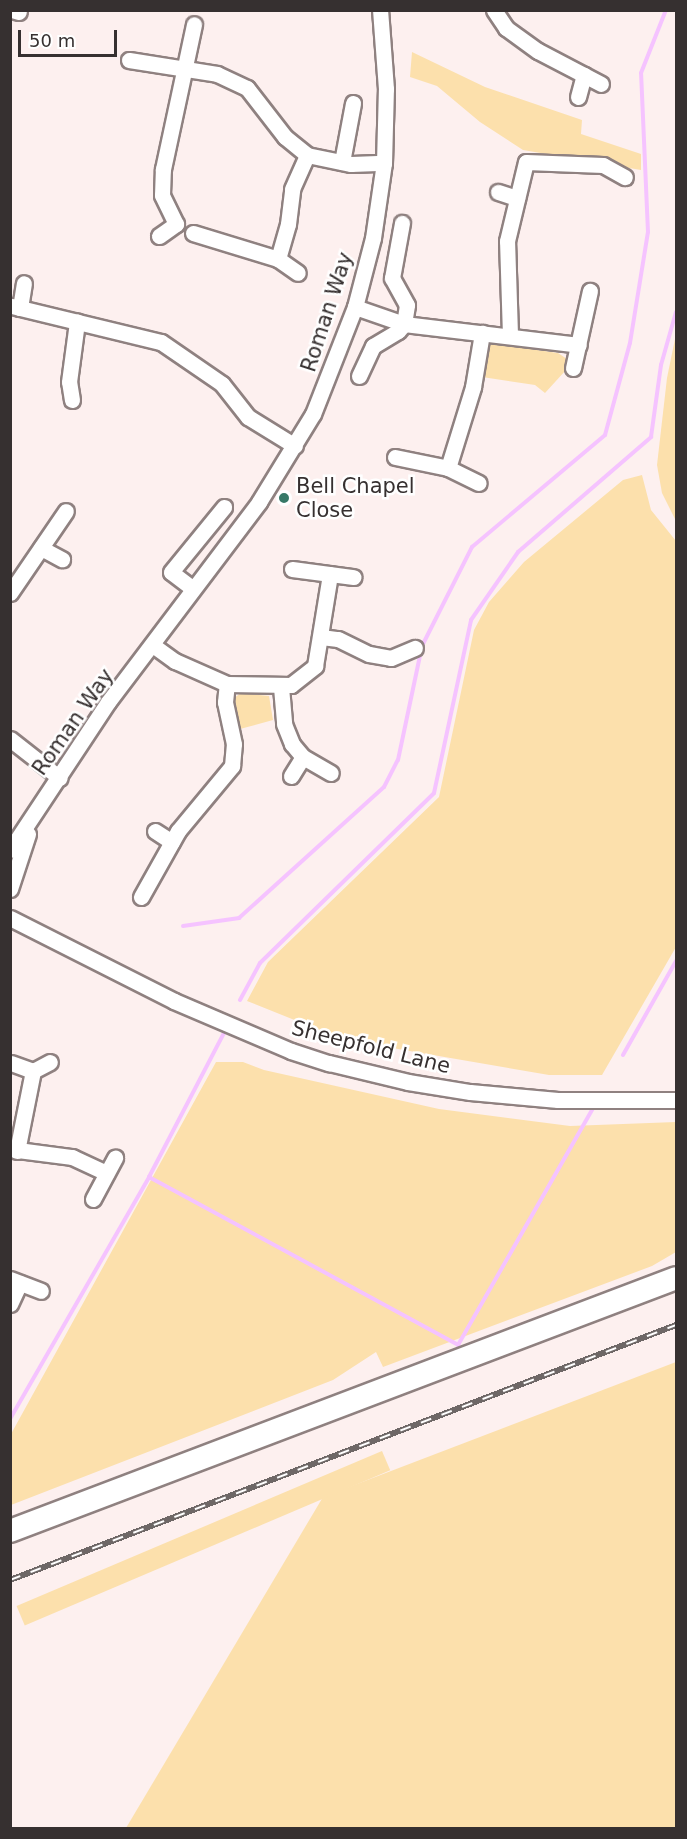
<!DOCTYPE html>
<style>
body{margin:0}
#map{position:relative;width:687px;height:1839px;overflow:hidden;background:#fdf0ef;font-family:"DejaVu Sans",sans-serif}
div>[style]{position:absolute}
[style*='--x']{left:calc(var(--x)*1px);top:calc(var(--y)*1px);width:calc(var(--w)*1px);rotate:calc(var(--a)*1deg)}
.green>*{inset:0;background:#fce0ac;transform-origin:0 0}
.stream>*{height:4px;margin:-2px;padding:0 2px;transform-origin:2px;border-radius:2px;background:#f5c3ff}
.roads{filter:drop-shadow(2px 0 #8f8180) drop-shadow(-2px 0 #8f8180) drop-shadow(0 2px #8f8180) drop-shadow(0 -2px #8f8180)}
.minor>*{height:15px;margin:-7.5px;padding:0 7.5px;transform-origin:7.5px;border-radius:7.5px;background:#fff}
.highway>*{height:22px;margin:-11px;padding:0 11px;transform-origin:11px;border-radius:11px;background:#fff}
.rail>*{height:6px;margin-top:-3px;transform-origin:0;background:repeating-linear-gradient(90deg,#fff 0 11px,#6e6766 0 22px);box-sizing:border-box;border-block:2px solid #6e6766}
.dots>*{width:16px;height:16px;translate:-50% -50%;box-sizing:border-box;border:3px solid #fff;border-radius:50%}
span{translate:-50% -50%;white-space:nowrap;text-align:center;line-height:1.15;-webkit-text-stroke:5px #fff;paint-order:stroke}
.street-label{font-size:21px;color:#363030}
.poi-label{font-size:21px;color:#363030}
.left{translate:0 -50%;text-align:left}
.frame{position:absolute;inset:0;border:12px solid #363030;pointer-events:none}
.scale{position:absolute;left:18px;top:30px;width:99px;height:27px;box-sizing:border-box;border:3px solid #363030;border-top:0;padding-left:8px;font-size:18px;line-height:21px;white-space:nowrap;color:#363030;-webkit-text-stroke:4px #fff;paint-order:stroke}
</style>
<div id="map">
<div class="green">
<div style="clip-path:polygon(412px 52px,485px 87px,582px 120px,581px 134px,641px 154px,641px 170px,523px 150px,480px 122px,437px 86px,410px 77px)"></div>
<div style="clip-path:polygon(676px 334px,676px 521px,662px 493px,657px 465px,667px 378px)"></div>
<div style="clip-path:polygon(495px 344px,558px 353px,567px 359px,566px 370px,545px 393px,535px 385px,482px 377px,484px 358px,490px 345px)"></div>
<div style="clip-path:polygon(642px 475px,651px 510px,676px 541px,676px 947px,602px 1075px,549px 1075px,398px 1049px,322px 1031px,247px 1001px,268px 962px,439px 797px,474px 630px,489px 602px,524px 562px,623px 480px)"></div>
<div style="clip-path:polygon(241px 693px,269px 696px,273px 720px,240px 729px,234px 698px)"></div>
<div style="clip-path:polygon(216px 1062px,243px 1062px,264px 1070px,439px 1109px,570px 1126px,676px 1122px,676px 1252px,652px 1266px,383px 1367px,376px 1352px,333px 1380px,11px 1505px,11px 1434px)"></div>
<div style="clip-path:polygon(676px 1362px,676px 1828px,126px 1828px,323px 1497px)"></div>
<div style="left:382px;top:1451px;width:21px;height:397px;rotate:67deg"></div>
</div>
<div class="stream">
<div style="--x:183;--y:926;--w:57;--a:-8.1"></div>
<div style="--x:239;--y:918;--w:195;--a:-42.1"></div>
<div style="--x:384;--y:787;--w:30;--a:-63"></div>
<div style="--x:398;--y:760;--w:116;--a:-78.1"></div>
<div style="--x:422;--y:646;--w:111;--a:-63.2"></div>
<div style="--x:472;--y:547;--w:174;--a:-40.1"></div>
<div style="--x:605;--y:435;--w:95;--a:-74.8"></div>
<div style="--x:630;--y:343;--w:112;--a:-80.8"></div>
<div style="--x:648;--y:232;--w:159;--a:-92.5"></div>
<div style="--x:641;--y:73;--w:68;--a:-68.4"></div>
<div style="--x:240;--y:1000;--w:42;--a:-61.6"></div>
<div style="--x:260;--y:963;--w:243;--a:-44.3"></div>
<div style="--x:434;--y:793;--w:177;--a:-77.9"></div>
<div style="--x:471;--y:620;--w:83;--a:-55.3"></div>
<div style="--x:518;--y:552;--w:176;--a:-40.8"></div>
<div style="--x:651;--y:437;--w:73;--a:-82.1"></div>
<div style="--x:661;--y:365;--w:55;--a:-74.2"></div>
<div style="--x:623;--y:1055;--w:108;--a:-60.6"></div>
<div style="--x:149;--y:1177;--w:352;--a:28.5"></div>
<div style="--x:458;--y:1345;--w:271;--a:-60.3"></div>
<div style="--x:10;--y:1419;--w:279;--a:-60.1"></div>
<div style="--x:149;--y:1177;--w:167;--a:-62.5"></div>
</div>
<div class="roads">
<div class="minor">
<div style="--x:12;--y:10;--w:7;--a:16"></div>
<div style="--x:494;--y:10;--w:22;--a:56"></div>
<div style="--x:506;--y:28;--w:39;--a:36"></div>
<div style="--x:538;--y:51;--w:71;--a:27.6"></div>
<div style="--x:129;--y:60;--w:89;--a:9"></div>
<div style="--x:217;--y:74;--w:33;--a:25"></div>
<div style="--x:247;--y:88;--w:62;--a:52.2"></div>
<div style="--x:285;--y:137;--w:28;--a:39"></div>
<div style="--x:307;--y:155;--w:45;--a:11.6"></div>
<div style="--x:351;--y:164;--w:33;--a:-2"></div>
<div style="--x:578;--y:97;--w:23;--a:-75"></div>
<div style="--x:342;--y:162;--w:60;--a:-79.4"></div>
<div style="--x:498;--y:192;--w:20;--a:18"></div>
<div style="--x:193;--y:233;--w:89;--a:17"></div>
<div style="--x:278;--y:259;--w:24;--a:35"></div>
<div style="--x:159;--y:236;--w:21;--a:-35"></div>
<div style="--x:176;--y:224;--w:32;--a:-116"></div>
<div style="--x:162;--y:195;--w:26;--a:-88"></div>
<div style="--x:163;--y:169;--w:148;--a:-77.9"></div>
<div style="--x:278;--y:259;--w:36;--a:-74"></div>
<div style="--x:288;--y:224;--w:35;--a:-83"></div>
<div style="--x:292;--y:189;--w:37;--a:-66"></div>
<div style="--x:12;--y:306;--w:8;--a:14"></div>
<div style="--x:20;--y:308;--w:25;--a:-81"></div>
<div style="--x:355;--y:307;--w:52;--a:19.1"></div>
<div style="--x:404;--y:324;--w:176;--a:6.8"></div>
<div style="--x:20;--y:308;--w:145;--a:13.6"></div>
<div style="--x:161;--y:342;--w:74;--a:34.5"></div>
<div style="--x:222;--y:384;--w:42;--a:51.8"></div>
<div style="--x:248;--y:417;--w:55;--a:31.7"></div>
<div style="--x:510;--y:335;--w:94;--a:-91.8"></div>
<div style="--x:507;--y:241;--w:81;--a:-76.5"></div>
<div style="--x:526;--y:162;--w:77;--a:2.2"></div>
<div style="--x:603;--y:165;--w:25;--a:29"></div>
<div style="--x:573;--y:368;--w:79;--a:-77.6"></div>
<div style="--x:359;--y:376;--w:33;--a:-65"></div>
<div style="--x:373;--y:346;--w:29;--a:-31"></div>
<div style="--x:398;--y:331;--w:9;--a:-49"></div>
<div style="--x:404;--y:324;--w:19;--a:-81"></div>
<div style="--x:407;--y:305;--w:31;--a:-119"></div>
<div style="--x:392;--y:278;--w:56;--a:-79.7"></div>
<div style="--x:72;--y:400;--w:18;--a:-99"></div>
<div style="--x:69;--y:382;--w:61;--a:-82.4"></div>
<div style="--x:395;--y:457;--w:54;--a:11.7"></div>
<div style="--x:448;--y:468;--w:34;--a:26"></div>
<div style="--x:448;--y:468;--w:85;--a:-72.8"></div>
<div style="--x:473;--y:387;--w:55;--a:-80.5"></div>
<div style="--x:41;--y:548;--w:24;--a:28"></div>
<div style="--x:292;--y:569;--w:62;--a:7.5"></div>
<div style="--x:192;--y:588;--w:26;--a:-143"></div>
<div style="--x:171;--y:572;--w:84;--a:-50.8"></div>
<div style="--x:10;--y:593;--w:99;--a:-55.7"></div>
<div style="--x:321;--y:637;--w:17;--a:7"></div>
<div style="--x:338;--y:639;--w:34;--a:26"></div>
<div style="--x:369;--y:654;--w:22;--a:10"></div>
<div style="--x:391;--y:658;--w:26;--a:-23"></div>
<div style="--x:154;--y:646;--w:26;--a:36"></div>
<div style="--x:175;--y:661;--w:57;--a:23.9"></div>
<div style="--x:227;--y:684;--w:64;--a:0.9"></div>
<div style="--x:291;--y:685;--w:31;--a:-38"></div>
<div style="--x:315;--y:666;--w:93;--a:-80.7"></div>
<div style="--x:281;--y:687;--w:37;--a:85"></div>
<div style="--x:284;--y:724;--w:22;--a:68"></div>
<div style="--x:292;--y:744;--w:17;--a:50"></div>
<div style="--x:303;--y:757;--w:32;--a:30"></div>
<div style="--x:10;--y:739;--w:63;--a:38"></div>
<div style="--x:291;--y:776;--w:22;--a:-58"></div>
<div style="--x:155;--y:831;--w:20;--a:33"></div>
<div style="--x:10;--y:850;--w:178;--a:-56.5"></div>
<div style="--x:108;--y:702;--w:251;--a:-52.9"></div>
<div style="--x:259;--y:502;--w:103;--a:-58.5"></div>
<div style="--x:313;--y:414;--w:115;--a:-68.6"></div>
<div style="--x:355;--y:307;--w:71;--a:-75.4"></div>
<div style="--x:373;--y:238;--w:76;--a:-81.7"></div>
<div style="--x:384;--y:163;--w:74;--a:-88.5"></div>
<div style="--x:386;--y:89;--w:79;--a:-94.3"></div>
<div style="--x:10;--y:889;--w:58;--a:-71.9"></div>
<div style="--x:141;--y:897;--w:76;--a:-60.7"></div>
<div style="--x:178;--y:831;--w:85;--a:-50.3"></div>
<div style="--x:232;--y:766;--w:22;--a:-85"></div>
<div style="--x:234;--y:744;--w:43;--a:-102.1"></div>
<div style="--x:225;--y:702;--w:18;--a:-84"></div>
<div style="--x:10;--y:918;--w:184;--a:26.8"></div>
<div style="--x:174;--y:1001;--w:127;--a:23.1"></div>
<div style="--x:291;--y:1051;--w:40;--a:18"></div>
<div style="--x:329;--y:1063;--w:81;--a:13.5"></div>
<div style="--x:408;--y:1082;--w:63;--a:9.2"></div>
<div style="--x:470;--y:1092;--w:88;--a:5.2"></div>
<div style="--x:558;--y:1100;--w:118;--a:0"></div>
<div style="--x:11;--y:1063;--w:23;--a:20"></div>
<div style="--x:10;--y:1149;--w:63;--a:7.4"></div>
<div style="--x:72;--y:1157;--w:38;--a:25"></div>
<div style="--x:17;--y:1151;--w:82;--a:-78.7"></div>
<div style="--x:33;--y:1071;--w:19;--a:-28"></div>
<div style="--x:93;--y:1199;--w:47;--a:-61.8"></div>
<div style="--x:10;--y:1279;--w:33;--a:21"></div>
<div style="--x:10;--y:1304;--w:23;--a:-65"></div>
</div>
<div class="highway">
<div style="--x:10;--y:1531;--w:712;--a:-20.8"></div>
</div>
</div>
<div class="rail">
<div style="--x:10;--y:1580;--w:713;--a:-20.95"></div>
</div>
<div class="dots">
<div style="left:284px;top:498px;background:#377867"></div>
</div>
<div class="street-label">
<span style="left:327px;top:312px;rotate:-72deg">Roman Way</span>
<span style="left:73px;top:722px;rotate:-55deg">Roman Way</span>
<span style="left:371px;top:1047px;rotate:14deg">Sheepfold Lane</span>
</div>
<div class="poi-label">
<span class="left" style="left:296px;top:498px">Bell Chapel<br>Close</span>
</div>
<div class="frame"></div>
<div class="scale">50 m</div>
</div>
